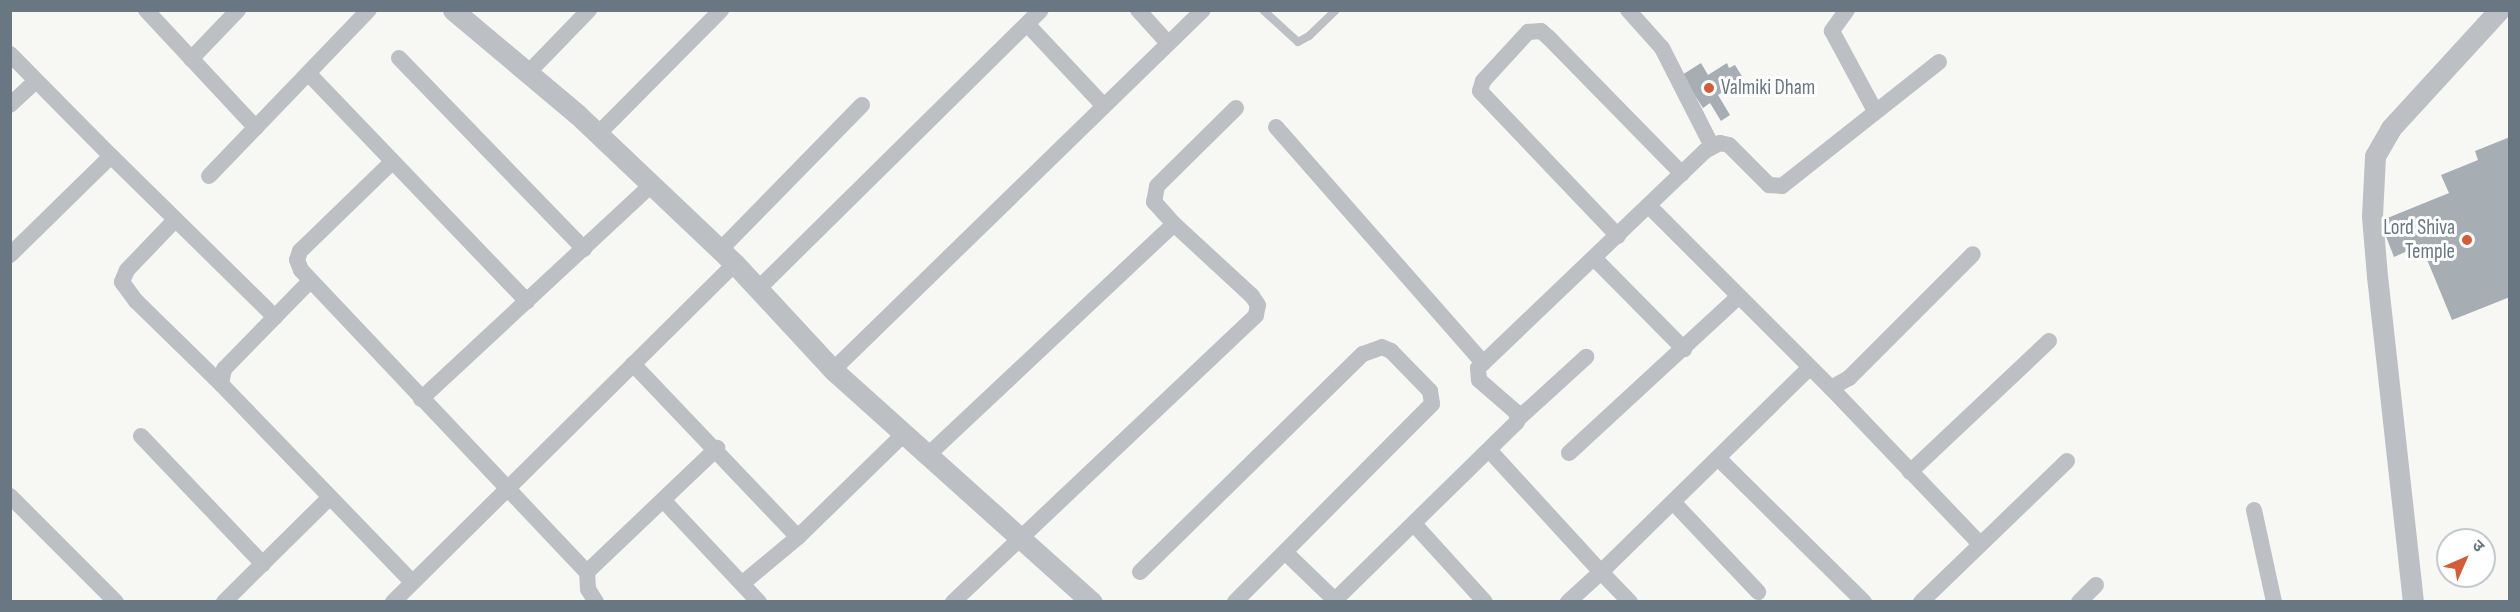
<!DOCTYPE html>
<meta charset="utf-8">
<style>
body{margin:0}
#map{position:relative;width:2520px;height:612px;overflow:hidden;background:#f7f7f4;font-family:"Sofia Sans Condensed","Noto Sans Devanagari",sans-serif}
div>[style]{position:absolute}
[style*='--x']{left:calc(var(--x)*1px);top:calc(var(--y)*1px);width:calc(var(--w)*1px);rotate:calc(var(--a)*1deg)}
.building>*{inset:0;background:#a6adb3}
.service>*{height:8px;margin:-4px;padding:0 4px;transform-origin:4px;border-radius:4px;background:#bcc0c4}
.minor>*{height:16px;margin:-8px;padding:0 8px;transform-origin:8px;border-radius:8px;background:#bcc0c4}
.tertiary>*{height:21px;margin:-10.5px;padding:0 10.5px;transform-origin:10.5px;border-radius:10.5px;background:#bcc0c4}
.dots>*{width:16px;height:16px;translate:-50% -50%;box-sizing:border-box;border:3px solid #fff;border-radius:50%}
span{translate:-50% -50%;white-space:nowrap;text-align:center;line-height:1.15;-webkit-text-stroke:6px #fff;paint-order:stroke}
.poi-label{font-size:21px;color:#697782}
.left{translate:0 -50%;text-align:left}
.right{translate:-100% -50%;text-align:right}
.frame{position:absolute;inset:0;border:12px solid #697782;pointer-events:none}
.north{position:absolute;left:2436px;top:528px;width:60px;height:60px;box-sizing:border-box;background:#fff;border:2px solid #c3c9cd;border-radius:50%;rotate:45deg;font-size:16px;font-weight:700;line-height:24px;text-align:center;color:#697782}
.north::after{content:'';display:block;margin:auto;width:21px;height:27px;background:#d15d3a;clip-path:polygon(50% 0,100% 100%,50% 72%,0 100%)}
</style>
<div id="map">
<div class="building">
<div style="clip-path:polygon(1701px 63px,1708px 75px,1727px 63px,1729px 68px,1735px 65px,1743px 78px,1718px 95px,1730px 115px,1721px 121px,1710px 103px,1703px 108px,1682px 75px)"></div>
<div style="clip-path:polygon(2510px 137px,2510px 297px,2452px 320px,2421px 245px,2394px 257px,2380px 221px,2449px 193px,2441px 175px,2478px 160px,2475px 151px)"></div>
</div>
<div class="service">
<div style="--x:1263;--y:10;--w:47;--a:42.4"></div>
<div style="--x:1298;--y:42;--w:13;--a:-29"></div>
<div style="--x:1309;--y:36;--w:37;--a:-44"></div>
</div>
<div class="minor">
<div style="--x:146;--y:10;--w:161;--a:47"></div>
<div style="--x:1138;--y:10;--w:43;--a:47.8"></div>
<div style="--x:1628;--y:10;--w:51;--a:48.2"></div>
<div style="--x:1662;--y:48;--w:110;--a:63"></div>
<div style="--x:1847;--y:10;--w:26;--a:126"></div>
<div style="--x:1832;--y:31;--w:91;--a:61.7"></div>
<div style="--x:1027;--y:24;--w:111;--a:46.8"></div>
<div style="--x:10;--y:54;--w:144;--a:45.3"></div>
<div style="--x:399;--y:58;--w:266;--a:45.9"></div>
<div style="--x:191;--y:59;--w:68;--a:-46.2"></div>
<div style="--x:528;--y:73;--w:88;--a:-45.9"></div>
<div style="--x:309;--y:74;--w:315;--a:46.2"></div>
<div style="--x:10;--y:105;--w:35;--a:-43"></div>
<div style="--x:1276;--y:127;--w:314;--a:48.7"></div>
<div style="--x:598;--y:134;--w:175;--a:-45.2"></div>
<div style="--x:392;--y:162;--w:128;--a:135.9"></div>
<div style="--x:300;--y:251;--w:9;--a:108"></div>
<div style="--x:297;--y:260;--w:11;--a:68"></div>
<div style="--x:301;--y:270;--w:416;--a:46.6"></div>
<div style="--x:209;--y:176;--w:231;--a:-46.1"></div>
<div style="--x:1649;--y:206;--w:257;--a:45"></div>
<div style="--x:1831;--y:388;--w:21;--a:-29"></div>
<div style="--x:1849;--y:378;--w:175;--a:-45"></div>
<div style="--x:175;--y:220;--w:69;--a:133.8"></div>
<div style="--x:127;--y:270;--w:13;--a:113"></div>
<div style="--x:122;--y:282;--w:24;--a:54"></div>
<div style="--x:136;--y:301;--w:119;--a:44.3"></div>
<div style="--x:1618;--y:236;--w:200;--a:-133.6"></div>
<div style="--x:1480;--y:91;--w:10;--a:-73"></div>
<div style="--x:1483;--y:81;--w:67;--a:-47.4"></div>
<div style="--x:1528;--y:32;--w:13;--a:-4"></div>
<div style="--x:1541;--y:31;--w:11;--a:41"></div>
<div style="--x:1549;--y:38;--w:190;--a:45.6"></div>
<div style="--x:720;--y:250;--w:203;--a:-45.6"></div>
<div style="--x:10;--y:255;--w:141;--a:-44.4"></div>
<div style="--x:111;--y:156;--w:230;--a:44.5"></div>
<div style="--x:1595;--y:259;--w:127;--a:45.3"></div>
<div style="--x:310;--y:281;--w:123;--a:134.3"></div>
<div style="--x:224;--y:369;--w:15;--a:101"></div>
<div style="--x:221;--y:384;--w:275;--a:46"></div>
<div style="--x:758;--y:289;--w:397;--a:-44.6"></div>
<div style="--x:633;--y:364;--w:239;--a:46.4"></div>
<div style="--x:833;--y:370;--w:516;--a:-44.22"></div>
<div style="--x:1831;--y:388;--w:216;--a:46.3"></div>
<div style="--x:421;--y:399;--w:314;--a:-42.9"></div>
<div style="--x:1519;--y:418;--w:91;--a:-42.3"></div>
<div style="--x:141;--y:436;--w:177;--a:46.4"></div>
<div style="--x:1490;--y:451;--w:164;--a:47.5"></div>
<div style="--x:1601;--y:572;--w:290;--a:-44.4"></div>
<div style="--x:1569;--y:453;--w:230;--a:-42.7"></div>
<div style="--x:928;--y:455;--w:337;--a:-43.2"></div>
<div style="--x:1174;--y:224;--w:30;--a:-132"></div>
<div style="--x:1154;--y:202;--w:16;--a:-79"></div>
<div style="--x:1157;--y:186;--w:111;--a:-44.6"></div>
<div style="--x:1718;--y:458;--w:205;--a:44.6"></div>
<div style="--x:1910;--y:472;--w:191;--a:-43.3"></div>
<div style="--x:10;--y:496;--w:150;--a:45"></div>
<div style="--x:664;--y:501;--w:139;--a:46.8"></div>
<div style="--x:1673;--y:502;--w:124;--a:46.6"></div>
<div style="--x:2254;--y:510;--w:94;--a:77.7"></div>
<div style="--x:1414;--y:524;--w:105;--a:47.7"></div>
<div style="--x:1285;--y:552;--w:72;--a:43.9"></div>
<div style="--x:1140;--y:572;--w:312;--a:-44.4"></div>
<div style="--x:1363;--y:354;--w:20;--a:-20"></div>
<div style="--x:1382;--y:347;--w:10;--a:24"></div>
<div style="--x:1391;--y:351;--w:56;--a:45.7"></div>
<div style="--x:1430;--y:391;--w:13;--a:81"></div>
<div style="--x:1432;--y:404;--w:279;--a:134.9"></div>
<div style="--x:743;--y:583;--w:72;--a:-39.9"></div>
<div style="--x:798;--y:537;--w:148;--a:-44.2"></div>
<div style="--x:224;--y:602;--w:149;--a:-44.7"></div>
<div style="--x:393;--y:602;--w:481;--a:-44.7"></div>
<div style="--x:596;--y:602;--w:15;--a:-122"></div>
<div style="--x:588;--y:589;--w:17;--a:-93"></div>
<div style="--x:587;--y:572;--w:180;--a:-43.6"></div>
<div style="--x:953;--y:602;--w:417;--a:-43.4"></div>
<div style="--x:1256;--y:315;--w:10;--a:-79"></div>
<div style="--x:1258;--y:305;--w:11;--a:-124"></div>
<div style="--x:1252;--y:296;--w:106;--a:-137.3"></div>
<div style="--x:1333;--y:602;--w:257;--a:-44.4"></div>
<div style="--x:1517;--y:422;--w:9;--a:-90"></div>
<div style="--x:1517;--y:413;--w:50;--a:-139"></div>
<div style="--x:1479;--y:380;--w:12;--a:-95"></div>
<div style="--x:1478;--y:368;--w:314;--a:-43.7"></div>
<div style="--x:1705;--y:151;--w:17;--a:-28"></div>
<div style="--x:1720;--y:143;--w:9;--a:13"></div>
<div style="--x:1729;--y:145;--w:57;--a:45"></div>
<div style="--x:1769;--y:185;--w:13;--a:4"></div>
<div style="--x:1782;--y:186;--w:200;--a:-38.3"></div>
<div style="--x:1568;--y:602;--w:45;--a:-42.3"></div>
<div style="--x:1601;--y:572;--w:42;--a:46"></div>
<div style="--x:1921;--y:602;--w:203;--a:-44"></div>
<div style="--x:2079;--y:602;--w:24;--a:-45"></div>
</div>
<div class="tertiary">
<div style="--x:453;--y:10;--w:162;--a:40"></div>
<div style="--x:577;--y:114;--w:218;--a:43.5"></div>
<div style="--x:735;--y:264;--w:144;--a:47.2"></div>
<div style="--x:833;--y:370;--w:348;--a:41.9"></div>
<div style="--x:2413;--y:602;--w:328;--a:-96.3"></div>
<div style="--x:2377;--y:276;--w:60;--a:-94.8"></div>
<div style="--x:2372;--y:216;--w:60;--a:-87.1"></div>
<div style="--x:2375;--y:156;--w:32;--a:-60"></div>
<div style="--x:2391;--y:128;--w:160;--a:-47.5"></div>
</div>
<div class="dots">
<div style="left:1709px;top:88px;background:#d15d3a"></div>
<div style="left:2467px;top:240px;background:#d15d3a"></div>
</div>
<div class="poi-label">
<span class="left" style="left:1721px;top:88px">Valmiki Dham</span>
<span class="right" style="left:2455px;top:240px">Lord Shiva<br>Temple</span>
</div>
<div class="frame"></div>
<div class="north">उ</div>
</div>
